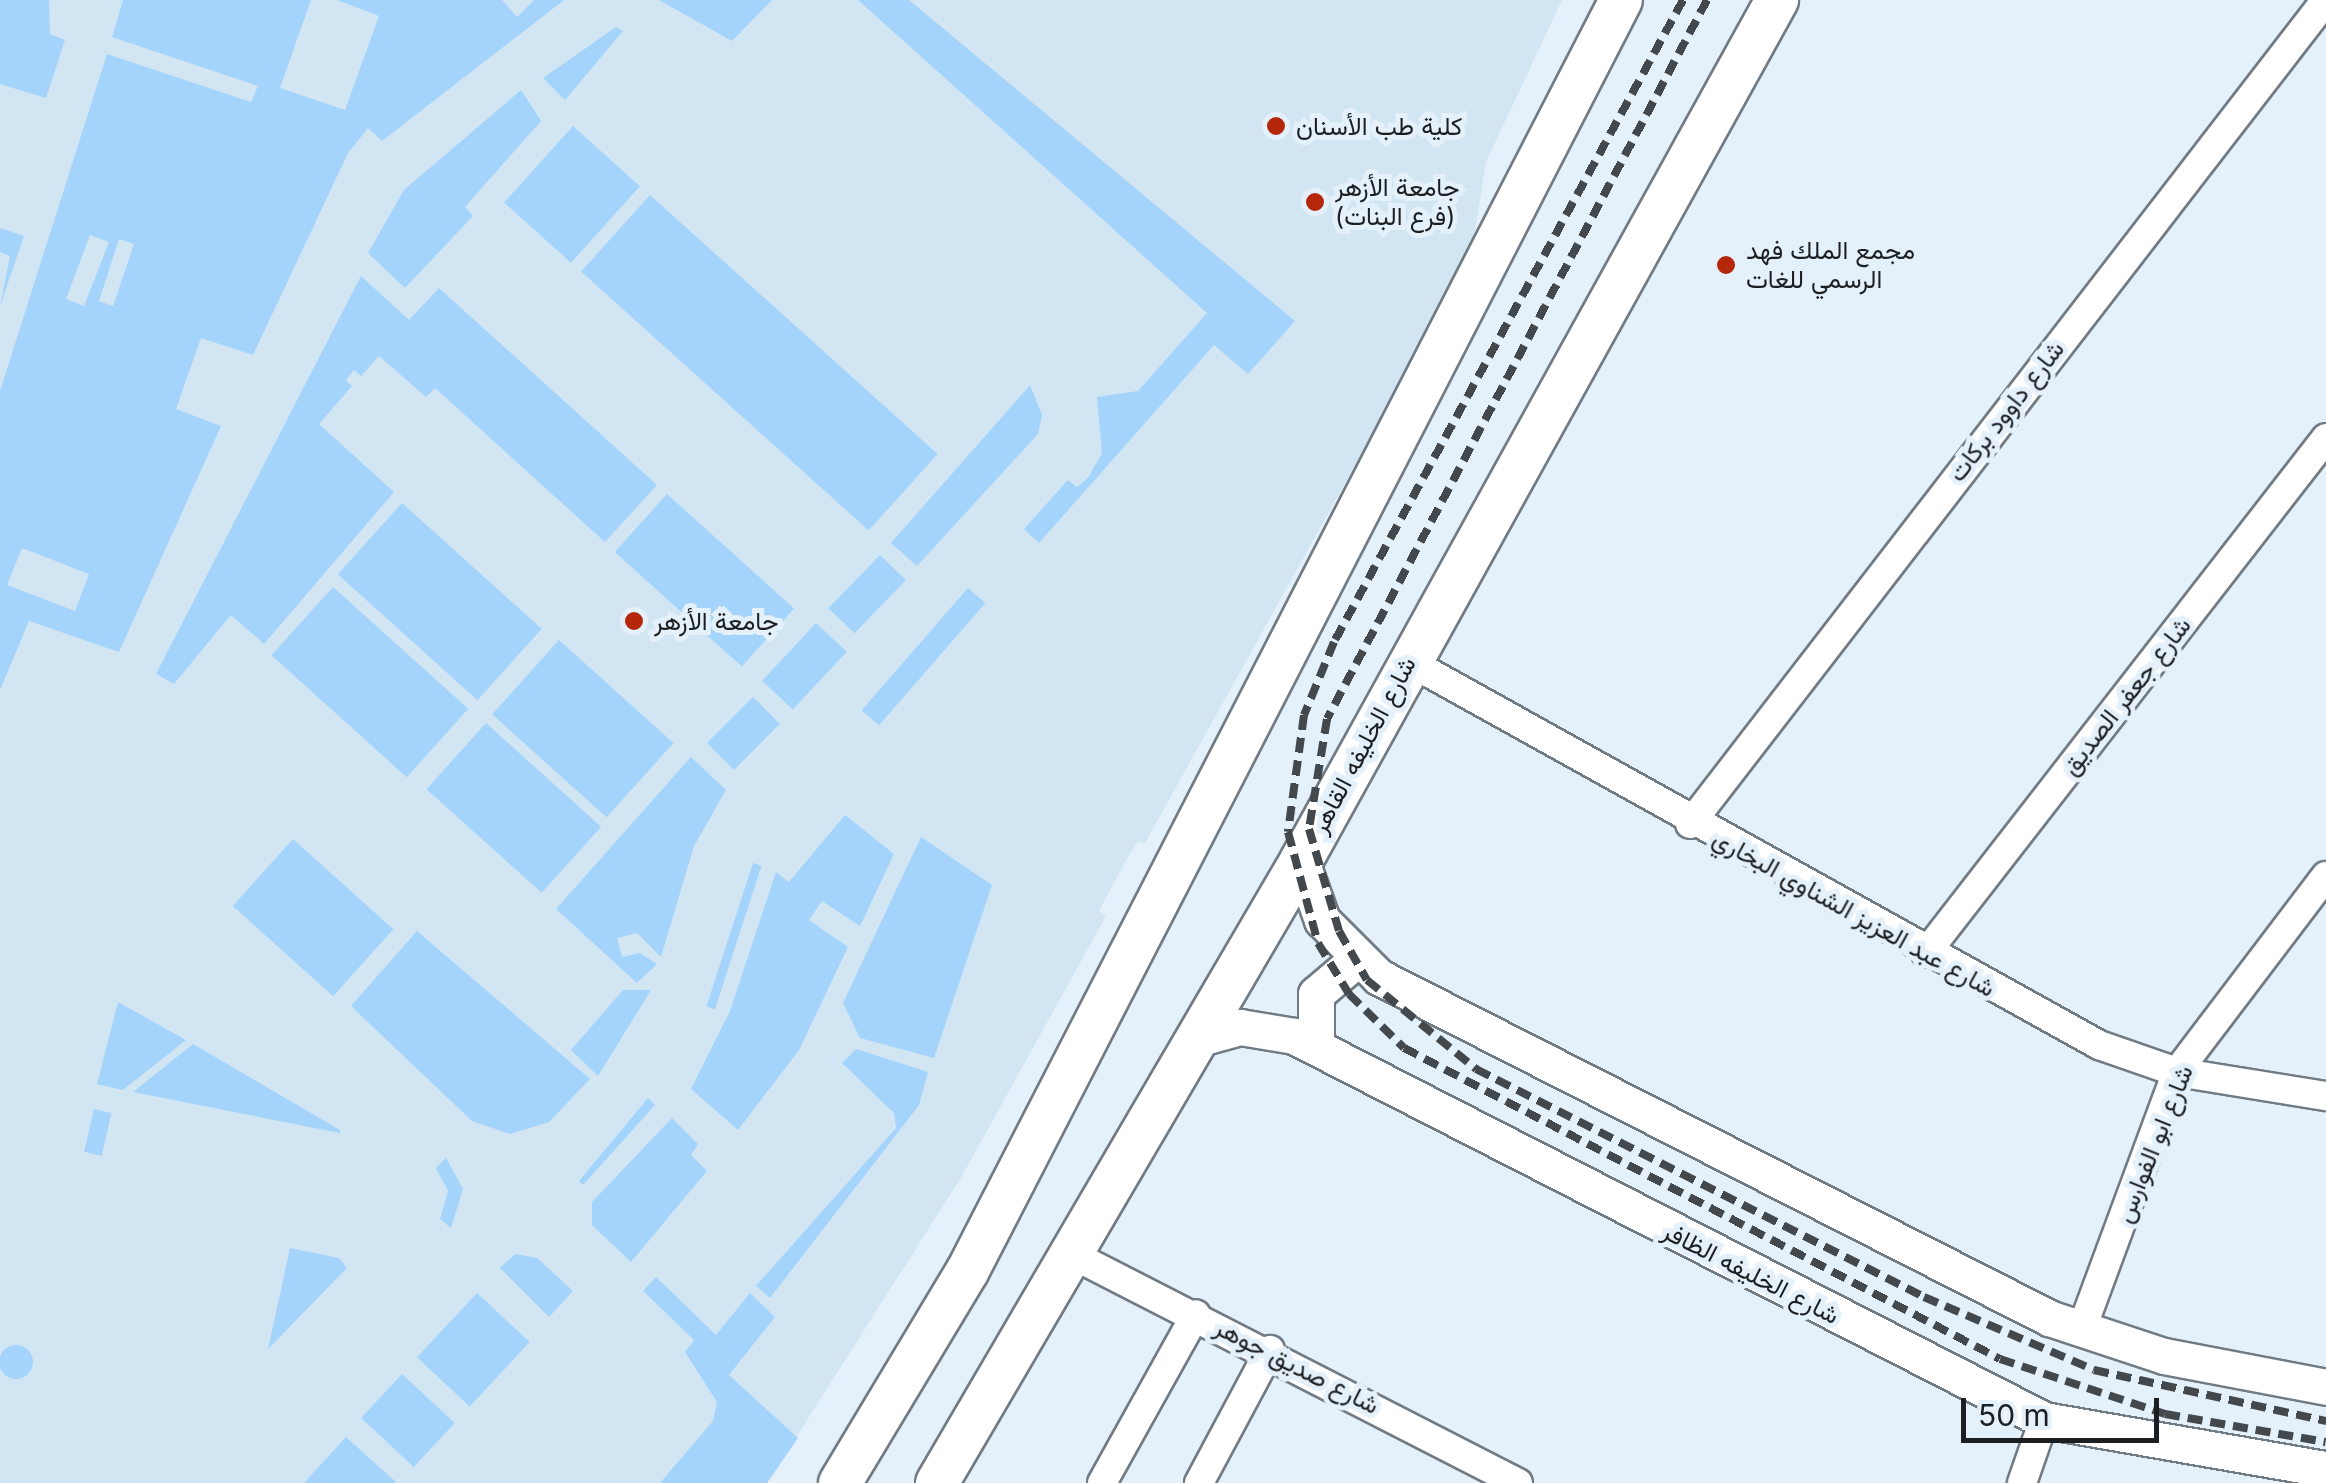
<!DOCTYPE html>
<meta charset="utf-8">
<style>
body{margin:0}
#map{position:relative;width:2326px;height:1483px;overflow:hidden;background:#e4f0fa;font-family:Inter,Vazirmatn,sans-serif}
div>[style]{position:absolute}
[style*='--x']{left:calc(var(--x)*1px);top:calc(var(--y)*1px);width:calc(var(--w)*1px);rotate:calc(var(--a)*1deg)}
.built>*{inset:0;background:#d2e5f3}
.green>*{inset:0;background:#a4d4fb;transform-origin:0 0}
.round{border-radius:50%}
.roads{filter:drop-shadow(2px 0 #717b84) drop-shadow(-2px 0 #717b84) drop-shadow(0 2px #717b84) drop-shadow(0 -2px #717b84)}
.minor>*{height:28px;margin:-14px;padding:0 14px;transform-origin:14px;border-radius:14px;background:#fff}
.tertiary>*{height:35px;margin:-17.5px;padding:0 17.5px;transform-origin:17.5px;border-radius:17.5px;background:#fff}
.primary>*{height:42px;margin:-21px;padding:0 21px;transform-origin:21px;border-radius:21px;background:#fff}
.rail>*{height:8px;margin-top:-4px;transform-origin:0;background:repeating-linear-gradient(90deg,#43484d 0 15px,transparent 0 23px)}
.dots>*{width:28px;height:28px;translate:-50% -50%;box-sizing:border-box;border:5px solid #e4f0fa;border-radius:50%}
span{translate:-50% -50%;white-space:nowrap;text-align:center;line-height:1.15;-webkit-text-stroke:10px #e4f0fa;paint-order:stroke}
.poi-label{font-size:25px;color:#1b1f22}
.left{translate:0 -50%;text-align:left}
.street-label{font-size:25px;color:#1b1f22}
.scale{position:absolute;left:1961px;top:1398px;width:198px;height:45px;box-sizing:border-box;border:5px solid #1b1f22;border-top:0;padding-left:12px;font-size:30px;line-height:35px;white-space:nowrap;color:#1b1f22;-webkit-text-stroke:8px #e4f0fa;paint-order:stroke}
</style>
<div id="map">
<div class="built">
<div style="clip-path:polygon(0 0,1562px 0,1486px 162px,1473px 243px,1390px 402px,1145px 843px,1138px 841px,1125px 862px,1099px 911px,1106px 916px,962px 1176px,767px 1483px,0 1483px)"></div>
</div>
<div class="green">
<div style="clip-path:polygon(0 0,49px 0,50px 34px,65px 40px,46px 98px,0 84px)"></div>
<div style="clip-path:polygon(evenodd,123px 0,311px 0,280px 88px,345px 110px,379px 16px,337px 0,502px 0,517px 17px,534px 0,564px 0,382px 141px,368px 128px,348px 153px,253px 355px,201px 338px,176px 409px,221px 426px,119px 652px,29px 621px,0 690px,0 391px,107px 54px,251px 102px,258px 86px,112px 37px,123px 0,90px 235px,109px 242px,84px 306px,66px 299px,90px 235px,123px 0,119px 239px,134px 244px,113px 306px,99px 301px,119px 239px,123px 0,22px 548px,89px 574px,75px 611px,7px 585px,22px 548px)"></div>
<div style="clip-path:polygon(659px 0,772px 0,732px 41px)"></div>
<div style="clip-path:polygon(858px 0,909px 0,1295px 321px,1248px 374px,1214px 345px,1039px 543px,1024px 529px,1068px 480px,1077px 487px,1088px 478px,1102px 453px,1097px 397px,1138px 391px,1207px 313px)"></div>
<div style="clip-path:polygon(616px 27px,623px 31px,565px 100px,543px 78px)"></div>
<div style="clip-path:polygon(521px 90px,541px 121px,465px 207px,473px 216px,405px 288px,368px 253px,404px 190px)"></div>
<div style="left:573px;top:126px;width:90px;height:103px;rotate:42deg"></div>
<div style="left:650px;top:195px;width:387px;height:103px;rotate:42deg"></div>
<div style="clip-path:polygon(0 228px,24px 236px,0 306px,10px 256px,0 252px)"></div>
<div style="clip-path:polygon(361px 276px,409px 320px,439px 288px,657px 485px,605px 542px,435px 388px,426px 397px,379px 356px,361px 376px,354px 370px,346px 380px,352px 386px,319px 424px,394px 492px,264px 644px,231px 615px,174px 684px,156px 674px)"></div>
<div style="clip-path:polygon(1030px 385px,1042px 415px,1038px 434px,917px 566px,891px 543px)"></div>
<div style="left:667px;top:494px;width:171px;height:78px;rotate:42deg"></div>
<div style="left:402px;top:503px;width:188px;height:96px;rotate:42deg"></div>
<div style="left:880px;top:555px;width:36px;height:74px;rotate:44deg"></div>
<div style="left:333px;top:587px;width:182px;height:92px;rotate:42deg"></div>
<div style="left:968px;top:588px;width:23px;height:162px;rotate:41deg"></div>
<div style="left:816px;top:623px;width:42px;height:79px;rotate:43deg"></div>
<div style="left:559px;top:640px;width:154px;height:100px;rotate:42deg"></div>
<div style="left:753px;top:697px;width:38px;height:65px;rotate:45deg"></div>
<div style="left:486px;top:723px;width:155px;height:89px;rotate:42deg"></div>
<div style="clip-path:polygon(691px 757px,726px 790px,694px 846px,661px 957px,637px 933px,617px 938px,622px 957px,640px 953px,657px 964px,637px 983px,556px 909px)"></div>
<div style="clip-path:polygon(845px 815px,894px 854px,860px 926px,822px 901px,809px 920px,848px 947px,799px 1050px,738px 1130px,691px 1089px,730px 1011px,776px 872px,789px 882px)"></div>
<div style="clip-path:polygon(921px 837px,992px 885px,934px 1058px,860px 1038px,843px 1003px)"></div>
<div style="left:293px;top:839px;width:135px;height:90px;rotate:42deg"></div>
<div style="left:753px;top:863px;width:9px;height:151px;rotate:18deg"></div>
<div style="clip-path:polygon(417px 931px,590px 1079px,549px 1122px,510px 1134px,472px 1121px,351px 1006px)"></div>
<div style="clip-path:polygon(623px 990px,651px 990px,598px 1076px,571px 1050px)"></div>
<div style="clip-path:polygon(118px 1002px,186px 1040px,123px 1090px,97px 1084px)"></div>
<div style="clip-path:polygon(193px 1044px,340px 1130px,340px 1133px,133px 1092px)"></div>
<div style="clip-path:polygon(856px 1049px,928px 1072px,919px 1105px,770px 1298px,756px 1286px,896px 1128px,894px 1113px,842px 1063px)"></div>
<div style="clip-path:polygon(648px 1098px,655px 1105px,583px 1185px,579px 1181px)"></div>
<div style="left:94px;top:1109px;width:18px;height:44px;rotate:13deg"></div>
<div style="clip-path:polygon(672px 1118px,698px 1144px,691px 1155px,707px 1171px,631px 1262px,592px 1225px,592px 1202px)"></div>
<div style="clip-path:polygon(446px 1158px,463px 1189px,451px 1228px,440px 1219px,448px 1191px,436px 1168px)"></div>
<div style="clip-path:polygon(290px 1248px,339px 1258px,347px 1268px,268px 1349px)"></div>
<div style="clip-path:polygon(515px 1254px,537px 1258px,573px 1291px,549px 1317px,500px 1268px)"></div>
<div style="clip-path:polygon(656px 1277px,716px 1335px,750px 1293px,775px 1317px,729px 1375px,798px 1438px,767px 1483px,660px 1483px,713px 1421px,717px 1402px,685px 1352px,694px 1340px,643px 1291px)"></div>
<div style="left:477px;top:1293px;width:72px;height:88px;rotate:43deg"></div>
<div class="round" style="left:-1px;top:1345px;width:34px;height:34px"></div>
<div style="left:402px;top:1374px;width:72px;height:60px;rotate:43deg"></div>
<div style="clip-path:polygon(346px 1437px,397px 1483px,304px 1483px)"></div>
</div>
<div class="roads">
<div class="minor">
<div style="--x:1408;--y:661;--w:791;--a:29.06"></div>
<div style="--x:2099;--y:1045;--w:83;--a:19.1"></div>
<div style="--x:2177;--y:1072;--w:151;--a:9.2"></div>
<div style="--x:1690;--y:824;--w:1041;--a:-52.34"></div>
<div style="--x:1926;--y:953;--w:652;--a:-52.16"></div>
<div style="--x:1073;--y:1255;--w:500;--a:27.13"></div>
<div style="--x:2081;--y:1331;--w:276;--a:-69.7"></div>
<div style="--x:2177;--y:1072;--w:246;--a:-52.8"></div>
<div style="--x:1102;--y:1483;--w:193;--a:-60.9"></div>
<div style="--x:1199;--y:1483;--w:151;--a:-61.9"></div>
<div style="--x:2022;--y:1483;--w:67;--a:-70.8"></div>
</div>
<div class="tertiary">
<div style="--x:1301;--y:861;--w:63;--a:70.4"></div>
<div style="--x:1322;--y:920;--w:81;--a:45"></div>
<div style="--x:1379;--y:977;--w:752;--a:26.97"></div>
<div style="--x:2049;--y:1318;--w:121;--a:18.3"></div>
<div style="--x:2164;--y:1356;--w:165;--a:10.8"></div>
<div style="--x:1197;--y:1039;--w:45;--a:-15.6"></div>
<div style="--x:1240;--y:1027;--w:55;--a:9.5"></div>
<div style="--x:1294;--y:1036;--w:843;--a:27.11"></div>
<div style="--x:2044;--y:1420;--w:286;--a:9.9"></div>
<div style="--x:1316;--y:1047;--w:53;--a:-90"></div>
<div style="--x:1316;--y:994;--w:52;--a:-40.4"></div>
</div>
<div class="primary">
<div style="--x:840;--y:1483;--w:246;--a:-59"></div>
<div style="--x:967;--y:1272;--w:1430;--a:-62.79"></div>
<div style="--x:937;--y:1483;--w:721;--a:-59.66"></div>
<div style="--x:1301;--y:861;--w:984;--a:-61.06"></div>
</div>
</div>
<div class="rail">
<div style="--x:1683;--y:0;--w:731;--a:118.53"></div>
<div style="--x:1334;--y:642;--w:79;--a:112.3"></div>
<div style="--x:1304;--y:715;--w:118;--a:97.8"></div>
<div style="--x:1288;--y:832;--w:115;--a:74.9"></div>
<div style="--x:1318;--y:943;--w:60;--a:58.7"></div>
<div style="--x:1349;--y:994;--w:77;--a:44.5"></div>
<div style="--x:1404;--y:1048;--w:672;--a:27.56"></div>
<div style="--x:2000;--y:1359;--w:174;--a:18.4"></div>
<div style="--x:2165;--y:1414;--w:163;--a:9.9"></div>
<div style="--x:1707;--y:0;--w:813;--a:117.86"></div>
<div style="--x:1327;--y:719;--w:111;--a:99.3"></div>
<div style="--x:1309;--y:829;--w:106;--a:73.6"></div>
<div style="--x:1339;--y:931;--w:56;--a:60.3"></div>
<div style="--x:1367;--y:980;--w:141;--a:39.2"></div>
<div style="--x:1476;--y:1069;--w:503;--a:26.97"></div>
<div style="--x:1924;--y:1297;--w:185;--a:23.2"></div>
<div style="--x:2094;--y:1370;--w:238;--a:12.4"></div>
</div>
<div class="dots">
<div style="left:1276px;top:126px;background:#b4270b"></div>
<div style="left:1315px;top:202px;background:#b4270b"></div>
<div style="left:1726px;top:265px;background:#b4270b"></div>
<div style="left:634px;top:621px;background:#b4270b"></div>
</div>
<div class="poi-label">
<span class="left" style="left:1296px;top:126px">كلية طب الأسنان</span>
<span class="left" style="left:1335px;top:202px">جامعة الأزهر<br>(فرع البنات)</span>
<span class="left" style="left:1746px;top:265px">مجمع الملك فهد<br>الرسمي للغات</span>
<span class="left" style="left:654px;top:621px">جامعة الأزهر</span>
</div>
<div class="street-label">
<span style="left:2006px;top:411px;rotate:-52deg">شارع داوود بركات</span>
<span style="left:2126px;top:696px;rotate:-52deg">شارع جعفر الصديق</span>
<span style="left:1363px;top:745px;rotate:-62deg">شارع الخليفه القاهر</span>
<span style="left:1854px;top:913px;rotate:29deg">شارع عبد العزيز الشناوي البخاري</span>
<span style="left:2154px;top:1144px;rotate:-68deg">شارع ابو الفوارس</span>
<span style="left:1751px;top:1273px;rotate:27deg">شارع الخليفه الظافر</span>
<span style="left:1297px;top:1366px;rotate:27deg">شارع صديق جوهر</span>
</div>
<div class="scale">50 m</div>
</div>
